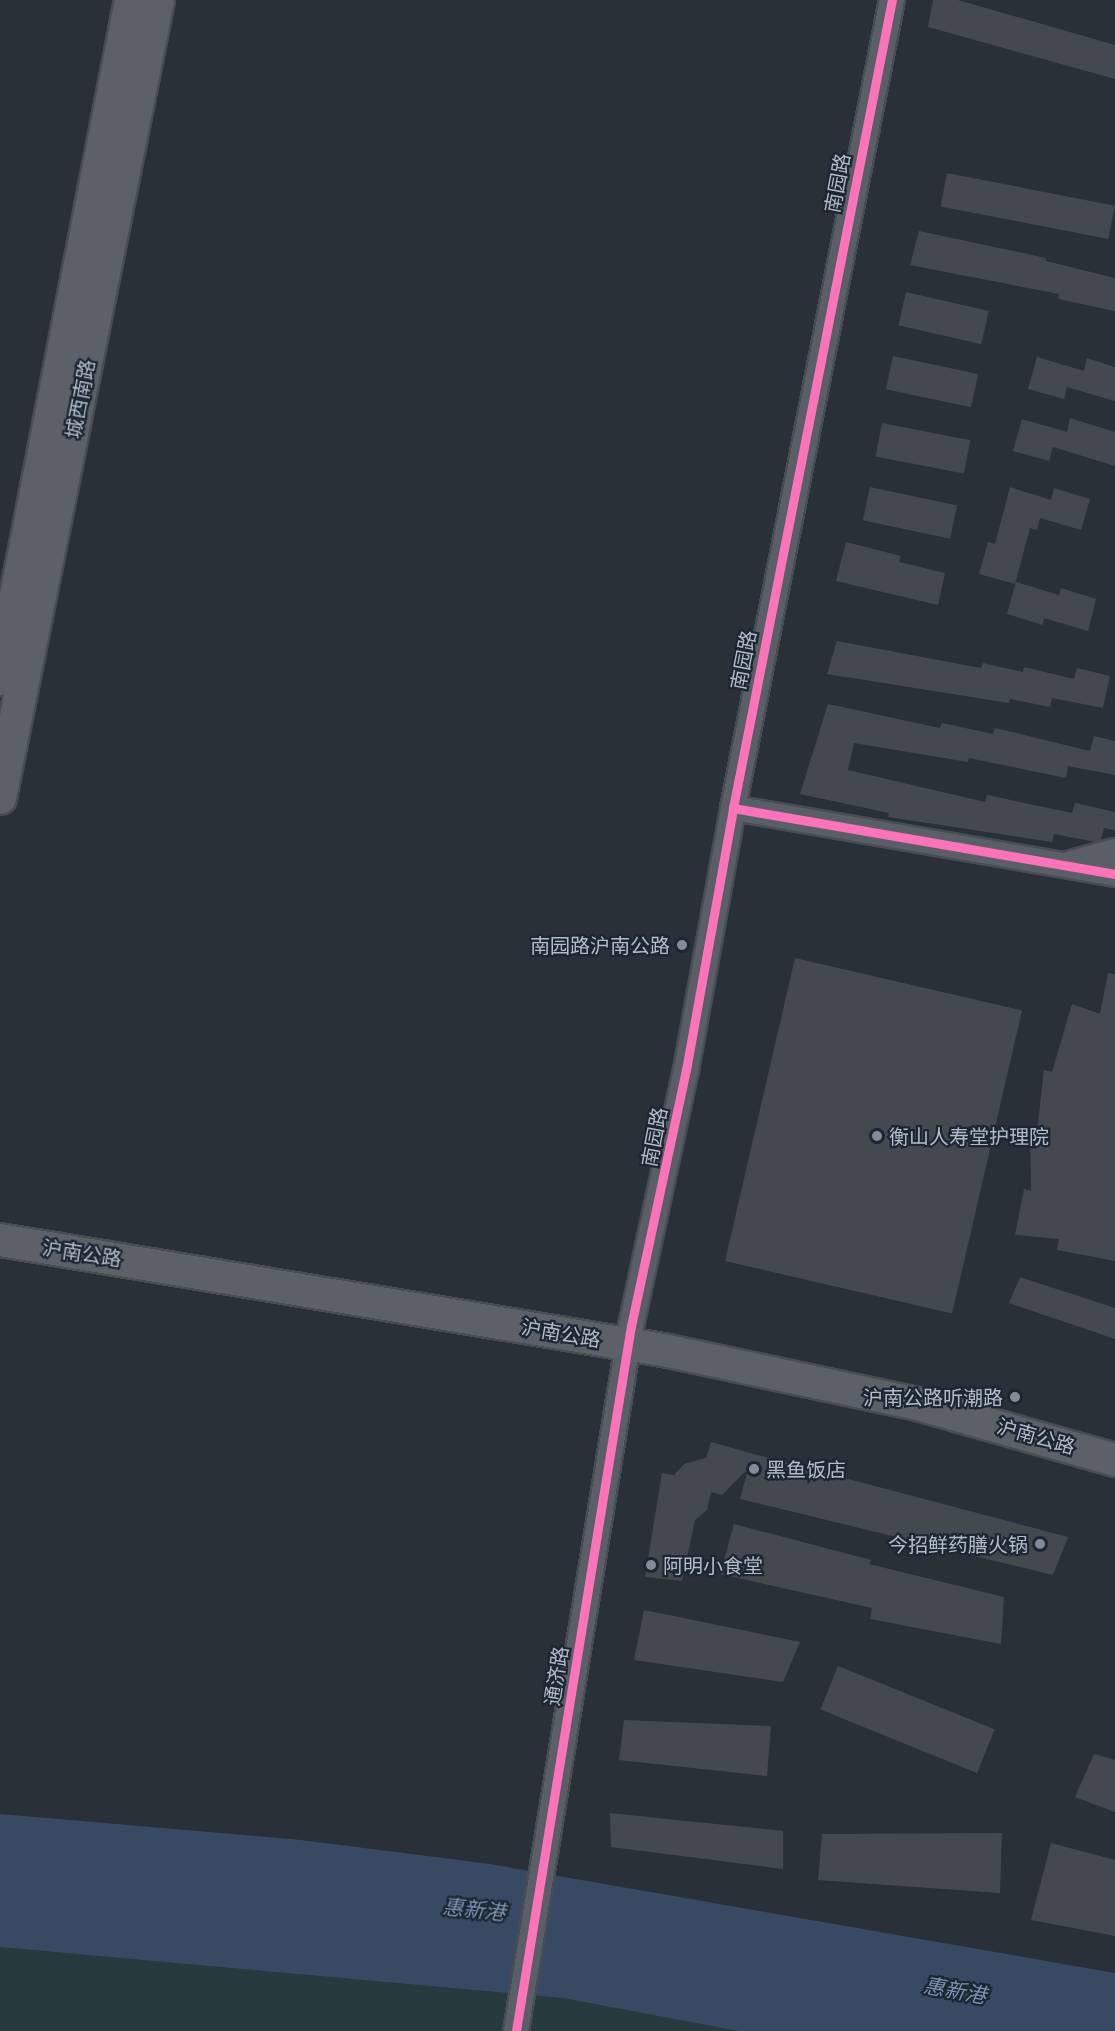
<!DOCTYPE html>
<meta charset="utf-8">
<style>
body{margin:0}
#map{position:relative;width:1115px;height:2031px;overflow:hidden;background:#2a3038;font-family:Manrope,"Noto Sans SC",sans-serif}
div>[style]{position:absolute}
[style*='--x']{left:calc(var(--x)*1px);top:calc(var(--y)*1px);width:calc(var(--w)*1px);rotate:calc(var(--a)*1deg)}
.green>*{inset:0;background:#273a3e}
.water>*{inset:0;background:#384963}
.building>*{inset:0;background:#444950;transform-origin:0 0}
.roads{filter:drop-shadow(2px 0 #484c53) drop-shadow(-2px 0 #484c53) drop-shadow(0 2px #484c53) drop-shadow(0 -2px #484c53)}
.minor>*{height:24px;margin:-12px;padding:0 12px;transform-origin:12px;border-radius:12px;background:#5a5e66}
.major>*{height:32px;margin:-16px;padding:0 16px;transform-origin:16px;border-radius:16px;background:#5c6168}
.cycleway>*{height:9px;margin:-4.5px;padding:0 4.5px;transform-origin:4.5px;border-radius:4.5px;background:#fb73b8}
.dots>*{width:16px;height:16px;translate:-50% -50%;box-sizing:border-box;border:3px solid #1d2633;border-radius:50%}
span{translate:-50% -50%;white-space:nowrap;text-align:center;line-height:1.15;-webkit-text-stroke:4.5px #1d2633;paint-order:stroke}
.street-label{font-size:20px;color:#b4bcc9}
.poi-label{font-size:20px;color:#b4bcc9}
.right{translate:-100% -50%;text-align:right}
.left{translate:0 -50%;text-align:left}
.water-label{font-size:21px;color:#7c92b1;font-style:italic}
</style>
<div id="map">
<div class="green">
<div style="clip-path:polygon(0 1947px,563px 1998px,738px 2031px,0 2031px)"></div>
</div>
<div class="water">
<div style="clip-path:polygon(0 1814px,301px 1840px,490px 1864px,1115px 1973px,1115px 2031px,738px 2031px,563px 1998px,0 1947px)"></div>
</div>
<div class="building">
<div style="clip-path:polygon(933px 0,958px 0,1115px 45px,1115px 79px,928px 27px)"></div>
<div style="left:947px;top:173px;width:171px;height:34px;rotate:11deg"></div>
<div style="clip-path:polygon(919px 231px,1046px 258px,1046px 261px,1115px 278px,1115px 311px,1058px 299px,1059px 294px,910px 265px)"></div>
<div style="left:906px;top:292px;width:85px;height:34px;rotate:13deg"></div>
<div style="left:893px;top:356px;width:87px;height:34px;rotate:12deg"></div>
<div style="clip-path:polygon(1037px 357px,1084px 371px,1087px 358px,1115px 367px,1115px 401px,1067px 387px,1064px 399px,1028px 389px)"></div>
<div style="clip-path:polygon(1070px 418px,1115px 432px,1115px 466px,1053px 447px,1049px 461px,1013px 451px,1022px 419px,1067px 432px)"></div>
<div style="left:882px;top:423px;width:90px;height:34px;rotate:11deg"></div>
<div style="left:870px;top:487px;width:89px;height:34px;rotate:12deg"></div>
<div style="clip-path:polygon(1010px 487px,1051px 500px,1054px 488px,1090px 499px,1081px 530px,1040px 518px,1037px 530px,1030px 528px,1015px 584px,979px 574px,988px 542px,995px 544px)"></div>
<div style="clip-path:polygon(846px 542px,901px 556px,899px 562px,945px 573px,938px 605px,836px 581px)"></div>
<div style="clip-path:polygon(1016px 582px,1059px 595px,1061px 588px,1096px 599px,1088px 631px,1044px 618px,1043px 625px,1007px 614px)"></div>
<div style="clip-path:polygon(837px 641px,981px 668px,983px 663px,1023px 672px,1024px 667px,1074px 679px,1077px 668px,1110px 676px,1103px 708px,1052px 698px,1050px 707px,1010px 699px,1009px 703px,827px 674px)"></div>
<div style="clip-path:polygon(828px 704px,940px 728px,942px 723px,993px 734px,995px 728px,1090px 751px,1094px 736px,1115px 741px,1115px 775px,1068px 766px,1066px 778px,969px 758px,968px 762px,854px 743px,848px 770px,985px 802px,987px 795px,1072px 813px,1075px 803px,1115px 812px,1115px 830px,1104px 828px,1101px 840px,1096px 842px,1054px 834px,1052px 842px,888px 817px,889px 813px,800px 794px)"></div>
<div style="left:795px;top:958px;width:233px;height:311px;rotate:13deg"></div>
<div style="clip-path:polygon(1108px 973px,1115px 974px,1115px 1261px,1057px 1250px,1059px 1239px,1015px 1235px,1024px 1189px,1031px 1191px,1030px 1131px,1037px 1132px,1044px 1070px,1052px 1072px,1072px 1004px,1100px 1014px)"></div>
<div style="clip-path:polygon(1020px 1277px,1115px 1308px,1115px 1339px,1009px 1303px)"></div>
<div style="clip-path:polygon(711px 1442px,761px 1456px,1068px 1537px,1053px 1575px,740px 1499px,748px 1469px,722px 1495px,711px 1492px,707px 1510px,695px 1520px,682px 1581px,645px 1577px,662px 1473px,674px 1475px,684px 1464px,706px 1458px)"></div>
<div style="clip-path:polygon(734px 1524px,871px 1560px,869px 1564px,1004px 1597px,1001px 1644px,870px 1619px,872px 1608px,720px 1574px)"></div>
<div style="clip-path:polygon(644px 1610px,800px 1642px,783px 1682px,634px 1660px)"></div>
<div style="left:838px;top:1666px;width:169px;height:47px;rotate:22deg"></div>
<div style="clip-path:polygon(624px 1720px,771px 1726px,767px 1776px,619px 1760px)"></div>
<div style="clip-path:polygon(1094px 1754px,1115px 1760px,1115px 1812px,1075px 1797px)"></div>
<div style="clip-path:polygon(610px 1813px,783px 1831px,783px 1869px,611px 1847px)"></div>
<div style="clip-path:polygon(1002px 1833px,1000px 1893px,818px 1880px,822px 1834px)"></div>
<div style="clip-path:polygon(1051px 1843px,1115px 1860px,1115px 1936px,1031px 1920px)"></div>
</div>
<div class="roads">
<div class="minor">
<div style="--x:733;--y:808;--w:388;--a:9.8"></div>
<div style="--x:1071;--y:863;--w:46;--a:-15.3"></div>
<div style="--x:516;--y:2031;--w:714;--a:-80.74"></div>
<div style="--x:631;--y:1326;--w:262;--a:-77.9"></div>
<div style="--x:686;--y:1070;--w:266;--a:-79.8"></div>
<div style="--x:733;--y:808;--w:823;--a:-78.87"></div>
</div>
<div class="major">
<div style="--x:0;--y:679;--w:692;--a:-79.08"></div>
<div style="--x:0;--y:798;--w:813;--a:-78.8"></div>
<div style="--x:0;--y:1240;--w:677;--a:9.43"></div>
<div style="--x:668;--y:1351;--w:259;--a:12"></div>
<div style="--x:921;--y:1405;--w:202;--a:15.8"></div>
</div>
</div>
<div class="cycleway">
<div style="--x:733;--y:808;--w:388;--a:9.8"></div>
<div style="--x:516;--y:2031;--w:714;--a:-80.74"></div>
<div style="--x:631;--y:1326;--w:262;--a:-77.9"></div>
<div style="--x:686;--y:1070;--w:266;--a:-79.8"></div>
<div style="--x:733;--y:808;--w:823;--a:-78.87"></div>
</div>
<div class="dots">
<div style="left:682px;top:945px;background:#848b96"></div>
<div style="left:877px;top:1136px;background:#848b96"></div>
<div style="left:1015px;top:1397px;background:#848b96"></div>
<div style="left:754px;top:1469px;background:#848b96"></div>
<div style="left:1040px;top:1544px;background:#848b96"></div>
<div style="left:651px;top:1565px;background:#848b96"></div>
</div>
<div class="street-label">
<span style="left:837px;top:183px;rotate:-79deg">南园路</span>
<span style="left:80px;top:399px;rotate:-79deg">城西南路</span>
<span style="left:743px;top:660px;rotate:-79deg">南园路</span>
<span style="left:654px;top:1137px;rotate:-79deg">南园路</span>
<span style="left:82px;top:1253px;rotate:9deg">沪南公路</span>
<span style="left:561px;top:1333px;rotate:10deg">沪南公路</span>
<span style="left:1036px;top:1436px;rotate:16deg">沪南公路</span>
<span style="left:556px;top:1676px;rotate:-81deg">通济路</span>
</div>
<div class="poi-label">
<span class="right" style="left:670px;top:945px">南园路沪南公路</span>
<span class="left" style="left:889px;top:1136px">衡山人寿堂护理院</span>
<span class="right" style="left:1003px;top:1397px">沪南公路听潮路</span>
<span class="left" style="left:766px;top:1469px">黑鱼饭店</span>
<span class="right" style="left:1028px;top:1544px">今招鲜药膳火锅</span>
<span class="left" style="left:663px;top:1565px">阿明小食堂</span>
</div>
<div class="water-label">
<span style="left:474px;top:1909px;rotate:6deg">惠新港</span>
<span style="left:955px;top:1990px;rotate:10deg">惠新港</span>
</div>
</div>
